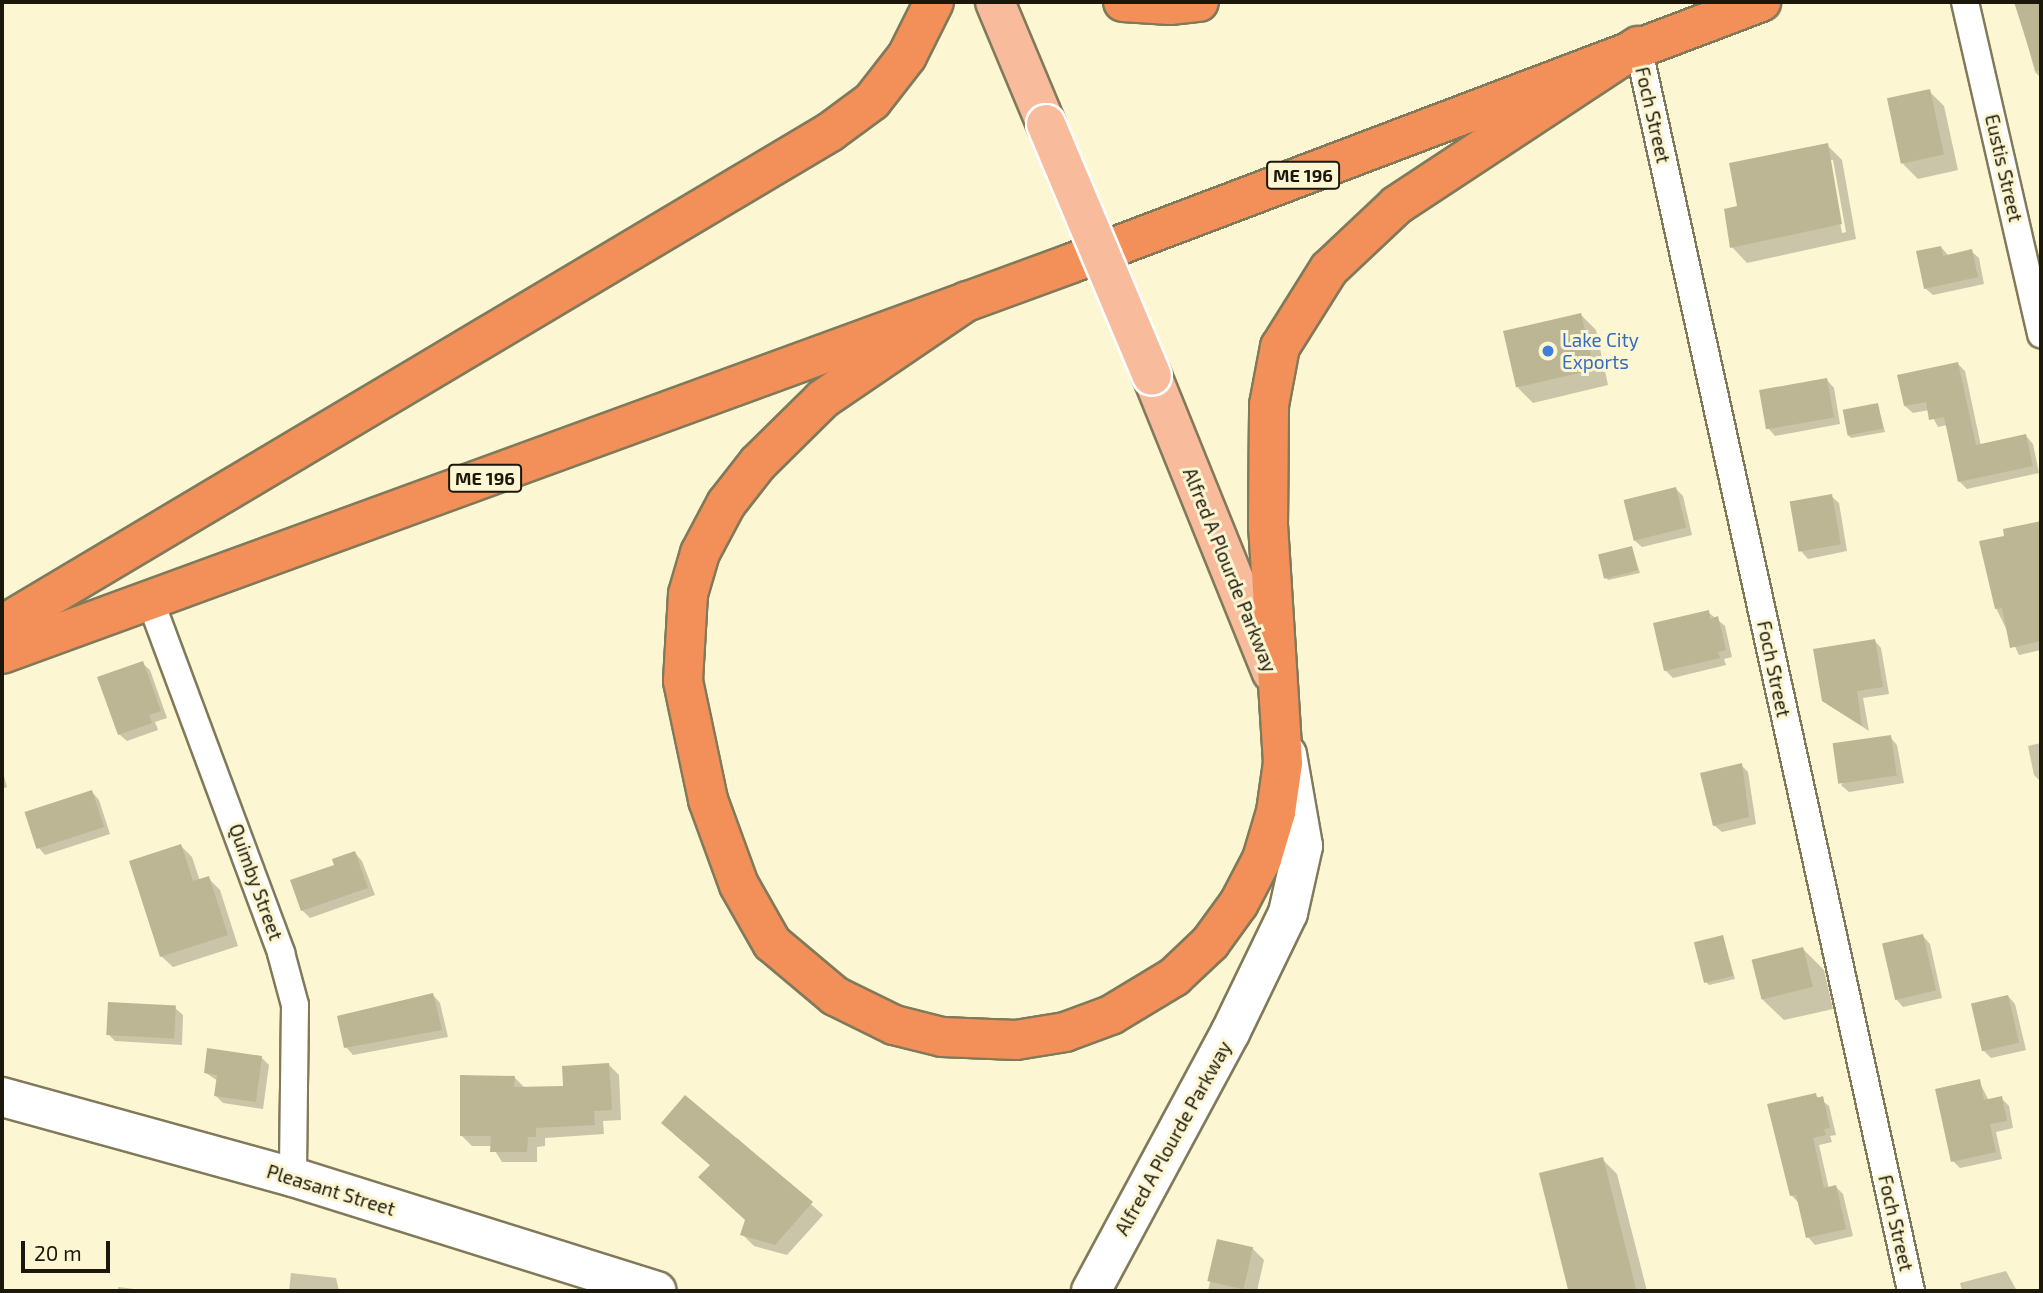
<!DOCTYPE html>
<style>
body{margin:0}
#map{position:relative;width:2043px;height:1293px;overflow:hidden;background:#fdf6d2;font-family:"Exo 2",sans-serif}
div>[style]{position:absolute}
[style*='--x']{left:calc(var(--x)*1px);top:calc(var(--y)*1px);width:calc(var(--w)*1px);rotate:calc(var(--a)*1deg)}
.shadow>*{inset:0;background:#0003}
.building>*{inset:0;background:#bdb694;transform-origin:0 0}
.roads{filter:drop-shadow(2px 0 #817a5a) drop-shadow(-2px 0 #817a5a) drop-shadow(0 2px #817a5a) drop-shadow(0 -2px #817a5a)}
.street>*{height:26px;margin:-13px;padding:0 13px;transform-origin:13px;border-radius:13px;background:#fff}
.secondary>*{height:38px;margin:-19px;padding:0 19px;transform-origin:19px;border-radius:19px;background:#fff}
.primary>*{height:38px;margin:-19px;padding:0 19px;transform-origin:19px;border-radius:19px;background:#f8bc9c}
.highway>*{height:38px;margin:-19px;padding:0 19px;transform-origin:19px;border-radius:19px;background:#f3905a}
.bridges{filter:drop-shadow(2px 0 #fff) drop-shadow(-2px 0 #fff) drop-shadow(0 2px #fff) drop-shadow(0 -2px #fff)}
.primary-bridge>*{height:38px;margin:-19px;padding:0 19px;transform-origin:19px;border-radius:19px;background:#f8bc9c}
.dots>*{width:19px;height:19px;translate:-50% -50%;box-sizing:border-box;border:4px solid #fdf6d2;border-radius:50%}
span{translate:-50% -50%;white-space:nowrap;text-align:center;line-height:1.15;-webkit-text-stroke:6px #fdf6d2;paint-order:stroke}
.shield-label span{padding:2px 5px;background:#fdf6d2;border:2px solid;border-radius:5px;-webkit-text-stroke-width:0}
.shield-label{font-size:18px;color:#1b180b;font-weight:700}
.street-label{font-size:19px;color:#1b180b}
.shop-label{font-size:19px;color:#366cbe}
.left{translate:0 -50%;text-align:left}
.frame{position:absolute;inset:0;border:4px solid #1b180b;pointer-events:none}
.scale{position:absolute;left:21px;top:1241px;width:89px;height:32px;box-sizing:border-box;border:4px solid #1b180b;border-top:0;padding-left:9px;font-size:21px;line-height:24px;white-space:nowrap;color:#1b180b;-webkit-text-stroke:5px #fdf6d2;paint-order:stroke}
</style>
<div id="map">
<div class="shadow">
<div style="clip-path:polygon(2016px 2px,2041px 2px,2041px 78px,2035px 72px)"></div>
<div style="clip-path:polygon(1929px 91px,1944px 106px,1958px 170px,1918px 179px,1903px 164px)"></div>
<div style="clip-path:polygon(evenodd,1827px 145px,1842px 160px,1856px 239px,1747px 263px,1732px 247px,1739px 207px,1827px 145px,1829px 160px,1833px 160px,1846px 232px,1842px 233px,1829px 160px)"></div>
<div style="clip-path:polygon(1941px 247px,1948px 255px,1971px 251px,1979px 258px,1984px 284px,1933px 295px,1925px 288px)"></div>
<div style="clip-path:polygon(1581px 315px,1596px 330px,1608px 385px,1533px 403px,1518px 388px)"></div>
<div style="clip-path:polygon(1958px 364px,1965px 371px,1981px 446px,2026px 436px,2033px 444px,2039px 473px,1967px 489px,1959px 481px,1947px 425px,1938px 427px,1929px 410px,1913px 413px,1905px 406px)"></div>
<div style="clip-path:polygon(1827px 380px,1834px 388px,1840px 424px,1775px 436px,1768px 428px)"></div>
<div style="clip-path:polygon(1878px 405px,1885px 432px,1851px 438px,1848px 435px)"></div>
<div style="clip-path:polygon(1676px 489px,1683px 496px,1692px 535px,1642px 547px,1634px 540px)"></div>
<div style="clip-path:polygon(1831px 496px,1839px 503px,1847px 551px,1808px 559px,1801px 551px)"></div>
<div style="clip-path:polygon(2041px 522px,2041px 650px,2019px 655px,1996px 608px,2005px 530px)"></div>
<div style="clip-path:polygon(1632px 548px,1640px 573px,1608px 580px,1605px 577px)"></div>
<div style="clip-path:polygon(1708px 612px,1725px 626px,1732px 657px,1724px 659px,1726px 665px,1673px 678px,1665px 670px)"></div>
<div style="clip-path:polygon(1874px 640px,1881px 648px,1889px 694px,1863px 698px,1869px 731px,1827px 704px)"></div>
<div style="clip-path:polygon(142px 663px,150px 670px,167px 718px,155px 722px,158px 730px,127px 741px,119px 734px)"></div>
<div style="clip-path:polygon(1890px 737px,1897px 745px,1904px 783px,1849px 792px,1841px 785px)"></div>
<div style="clip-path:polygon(2041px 743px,2041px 782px,2034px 775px,2028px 746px)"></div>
<div style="clip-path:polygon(1741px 765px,1748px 772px,1756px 824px,1722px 832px,1714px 825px)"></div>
<div style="clip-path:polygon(2px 769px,7px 787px,2px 789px)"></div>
<div style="clip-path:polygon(92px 792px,99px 800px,110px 834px,45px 855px,38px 847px)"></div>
<div style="clip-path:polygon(181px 846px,192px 857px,200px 881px,208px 878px,220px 890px,238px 946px,173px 967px,161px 956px)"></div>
<div style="clip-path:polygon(355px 853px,362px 861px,375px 895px,310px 918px,302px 910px,337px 866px)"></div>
<div style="clip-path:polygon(1923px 936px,1930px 944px,1942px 998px,1903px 1007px,1896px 999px)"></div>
<div style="clip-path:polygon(1723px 937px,1735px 979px,1709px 985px,1706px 982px)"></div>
<div style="clip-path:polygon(1803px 949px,1824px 970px,1833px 1009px,1784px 1020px,1762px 999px)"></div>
<div style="clip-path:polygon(433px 995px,440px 1003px,448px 1037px,353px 1055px,346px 1047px)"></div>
<div style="clip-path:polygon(2008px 996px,2015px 1004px,2026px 1050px,1991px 1058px,1984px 1051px)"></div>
<div style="clip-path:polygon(175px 1008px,183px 1015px,182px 1045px,115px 1041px,108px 1034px)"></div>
<div style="clip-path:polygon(262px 1058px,269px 1065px,263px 1109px,223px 1103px,216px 1096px,218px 1081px,206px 1073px)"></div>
<div style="clip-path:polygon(609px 1065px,619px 1075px,621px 1120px,603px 1121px,604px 1134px,545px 1138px,545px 1146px,537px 1147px,537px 1162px,502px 1162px,492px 1146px,472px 1146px,462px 1136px,514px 1077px,525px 1088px,565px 1088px)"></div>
<div style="clip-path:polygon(1979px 1081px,1989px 1101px,2001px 1098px,2009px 1106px,2013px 1128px,1996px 1132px,2002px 1159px,1960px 1168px,1953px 1161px)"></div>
<div style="clip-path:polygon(1815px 1095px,1829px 1106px,1836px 1135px,1830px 1136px,1832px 1142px,1819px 1145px,1829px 1189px,1836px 1187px,1843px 1194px,1853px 1236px,1815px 1245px,1808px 1237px,1799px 1203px,1791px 1195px)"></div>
<div style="clip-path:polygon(674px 1134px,737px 1138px,823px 1215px,787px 1255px,754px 1246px,742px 1234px,747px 1221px,711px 1166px)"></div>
<div style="clip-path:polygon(1602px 1159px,1617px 1174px,1647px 1291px,1571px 1291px,1541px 1175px)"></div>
<div style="clip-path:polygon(1219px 1241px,1252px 1248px,1264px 1260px,1257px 1291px,1208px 1291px)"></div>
<div style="clip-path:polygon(2006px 1271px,2017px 1291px,1962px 1291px,1960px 1283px)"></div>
<div style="clip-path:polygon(291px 1273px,336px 1278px,339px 1291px,289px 1291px)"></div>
<div style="clip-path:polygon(118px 1287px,150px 1291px,118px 1291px)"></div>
</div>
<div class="building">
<div style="clip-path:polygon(2014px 2px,2041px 2px,2041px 70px,2036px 71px)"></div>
<div style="left:1930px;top:89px;width:67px;height:44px;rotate:78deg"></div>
<div style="clip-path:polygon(1828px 143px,1842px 224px,1730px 248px,1724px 209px,1737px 206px,1729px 163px)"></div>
<div style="clip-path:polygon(1941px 246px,1943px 256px,1972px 249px,1978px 277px,1924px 289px,1916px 251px)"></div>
<div style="left:1581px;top:313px;width:58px;height:80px;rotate:77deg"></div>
<div style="clip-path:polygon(1958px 362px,1976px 445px,2026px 434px,2033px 466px,1958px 482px,1944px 417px,1929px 420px,1926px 402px,1904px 406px,1897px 375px)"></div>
<div style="left:1827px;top:378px;width:40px;height:69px;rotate:80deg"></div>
<div style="left:1878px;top:403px;width:26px;height:36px;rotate:79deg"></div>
<div style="left:1676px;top:487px;width:42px;height:54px;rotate:76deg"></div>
<div style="left:1832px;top:494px;width:51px;height:43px;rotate:80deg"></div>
<div style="clip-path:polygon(2041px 521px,2041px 641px,2010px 648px,2002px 608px,1995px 609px,1979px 541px,2004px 536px,2003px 529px)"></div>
<div style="left:1632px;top:546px;width:25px;height:35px;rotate:76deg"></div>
<div style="clip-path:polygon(1709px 610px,1710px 619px,1718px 616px,1726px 650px,1718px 652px,1720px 658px,1664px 671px,1653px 623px)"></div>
<div style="clip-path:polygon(1875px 639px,1883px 687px,1857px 691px,1862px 726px,1822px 701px,1813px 649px)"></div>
<div style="clip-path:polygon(143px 661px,161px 711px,149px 715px,152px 723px,118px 735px,97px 677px)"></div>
<div style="left:1891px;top:735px;width:41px;height:59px;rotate:82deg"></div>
<div style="clip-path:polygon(1742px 763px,1749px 817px,1713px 826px,1700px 773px)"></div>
<div style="left:92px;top:790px;width:39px;height:71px;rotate:72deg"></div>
<div style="clip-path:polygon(181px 844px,193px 881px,209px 876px,228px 935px,160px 957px,129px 861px)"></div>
<div style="clip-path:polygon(355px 851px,368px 888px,301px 911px,290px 880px,334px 865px,332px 859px)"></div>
<div style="left:1923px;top:934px;width:58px;height:42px;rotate:77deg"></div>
<div style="left:1723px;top:935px;width:42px;height:30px;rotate:76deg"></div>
<div style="left:1803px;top:947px;width:41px;height:53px;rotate:76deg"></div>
<div style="clip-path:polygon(433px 993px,442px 1030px,344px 1048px,337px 1016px)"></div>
<div style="left:2008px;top:995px;width:49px;height:38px;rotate:77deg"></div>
<div style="left:108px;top:1002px;width:68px;height:33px;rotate:3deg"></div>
<div style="clip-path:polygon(207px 1048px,262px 1056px,256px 1102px,214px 1096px,217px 1075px,204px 1073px)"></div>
<div style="clip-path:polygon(609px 1063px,612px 1110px,594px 1111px,595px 1125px,536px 1128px,536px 1137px,528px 1137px,527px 1152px,490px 1152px,491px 1136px,460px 1136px,460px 1075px,515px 1076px,514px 1087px,563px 1086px,562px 1066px)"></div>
<div style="clip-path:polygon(1980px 1079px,1984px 1100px,2002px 1096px,2007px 1121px,1990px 1124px,1996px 1152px,1951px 1162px,1935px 1089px)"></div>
<div style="clip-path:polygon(1816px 1093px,1817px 1098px,1823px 1096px,1830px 1128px,1824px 1129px,1826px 1135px,1813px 1138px,1824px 1188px,1836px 1185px,1846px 1229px,1806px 1238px,1796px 1195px,1790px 1196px,1767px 1104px)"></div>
<div style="clip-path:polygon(685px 1095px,813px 1202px,775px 1245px,740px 1235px,745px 1220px,698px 1177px,710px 1165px,661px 1123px)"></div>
<div style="left:1603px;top:1157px;width:138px;height:66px;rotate:76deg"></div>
<div style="left:1217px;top:1239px;width:37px;height:43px;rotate:13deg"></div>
</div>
<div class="roads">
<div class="street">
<div style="--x:1965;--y:2;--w:341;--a:77.1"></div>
<div style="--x:1638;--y:46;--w:1275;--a:77.63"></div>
<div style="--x:150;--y:600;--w:377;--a:69.6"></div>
<div style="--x:281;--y:953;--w:54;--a:74.9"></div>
<div style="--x:295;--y:1005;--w:172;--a:90.7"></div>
</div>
<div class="secondary">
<div style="--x:2;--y:1097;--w:302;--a:15.4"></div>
<div style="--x:293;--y:1177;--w:381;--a:17.4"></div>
<div style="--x:1091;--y:1291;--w:293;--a:-61.7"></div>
<div style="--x:1230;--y:1033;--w:133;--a:-64.2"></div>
<div style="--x:1288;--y:913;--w:69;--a:-77.4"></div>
<div style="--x:1303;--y:846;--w:93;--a:-99.9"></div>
</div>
<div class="primary">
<div style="--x:995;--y:2;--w:132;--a:67.3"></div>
<div style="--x:1152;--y:376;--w:320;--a:68"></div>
</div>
<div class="highway">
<div style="--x:1123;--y:2;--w:47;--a:3.7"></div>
<div style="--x:1170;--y:5;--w:29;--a:-6"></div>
<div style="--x:967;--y:301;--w:174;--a:145.8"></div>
<div style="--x:823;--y:399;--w:91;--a:135.4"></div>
<div style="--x:758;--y:463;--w:52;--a:128"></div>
<div style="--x:726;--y:504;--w:55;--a:118"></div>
<div style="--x:700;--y:553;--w:43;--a:106.3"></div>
<div style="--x:688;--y:594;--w:87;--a:93.3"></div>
<div style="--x:683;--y:681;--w:122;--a:78.1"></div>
<div style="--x:708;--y:800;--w:90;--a:70"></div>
<div style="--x:739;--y:885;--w:67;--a:60.4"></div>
<div style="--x:772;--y:943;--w:82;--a:40.1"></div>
<div style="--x:835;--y:996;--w:66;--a:26.2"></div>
<div style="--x:894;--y:1025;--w:49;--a:14"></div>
<div style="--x:942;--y:1037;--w:74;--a:2.3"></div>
<div style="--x:1016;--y:1040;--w:50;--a:-9.3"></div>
<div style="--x:1065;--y:1032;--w:49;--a:-20.3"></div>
<div style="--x:1111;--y:1015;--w:74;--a:-31.1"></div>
<div style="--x:1174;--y:977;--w:50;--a:-43.4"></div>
<div style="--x:1210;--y:943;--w:49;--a:-54.1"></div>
<div style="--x:1239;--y:903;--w:50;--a:-62.4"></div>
<div style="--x:1262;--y:859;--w:49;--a:-73.4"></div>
<div style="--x:1276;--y:812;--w:49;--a:-81.9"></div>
<div style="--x:1283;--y:763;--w:236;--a:-93.6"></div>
<div style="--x:1268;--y:527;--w:122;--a:-89.5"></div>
<div style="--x:1269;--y:405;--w:59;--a:-79.3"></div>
<div style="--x:1280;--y:347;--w:92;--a:-57.9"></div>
<div style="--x:1329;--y:269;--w:93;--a:-43.3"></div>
<div style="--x:1397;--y:205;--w:289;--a:-33.4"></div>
<div style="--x:2;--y:625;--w:964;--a:-30.77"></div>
<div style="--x:830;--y:132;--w:52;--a:-36.4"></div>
<div style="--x:872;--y:101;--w:57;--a:-52.1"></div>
<div style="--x:907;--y:56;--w:60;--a:-63.4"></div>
<div style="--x:2;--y:654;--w:1139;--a:-20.07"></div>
<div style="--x:1072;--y:263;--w:737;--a:-20.75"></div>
</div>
</div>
<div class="bridges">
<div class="primary-bridge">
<div style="--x:1046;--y:124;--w:273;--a:67.2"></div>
</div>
</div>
<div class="dots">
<div style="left:1548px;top:351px;background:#3f7fe0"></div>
</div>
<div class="shield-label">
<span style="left:1303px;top:175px">ME 196</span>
<span style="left:485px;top:478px">ME 196</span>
</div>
<div class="street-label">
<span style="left:1653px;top:115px;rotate:77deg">Foch Street</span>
<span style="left:2004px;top:168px;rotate:77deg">Eustis Street</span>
<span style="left:1230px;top:570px;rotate:68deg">Alfred A Plourde Parkway</span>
<span style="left:1774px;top:669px;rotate:78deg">Foch Street</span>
<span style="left:256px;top:882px;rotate:70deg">Quimby Street</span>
<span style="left:1173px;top:1138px;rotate:-61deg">Alfred A Plourde Parkway</span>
<span style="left:331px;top:1190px;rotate:17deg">Pleasant Street</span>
<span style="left:1896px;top:1223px;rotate:77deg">Foch Street</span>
</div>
<div class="shop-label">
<span class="left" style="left:1562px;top:351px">Lake City<br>Exports</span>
</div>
<div class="frame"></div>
<div class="scale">20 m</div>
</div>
